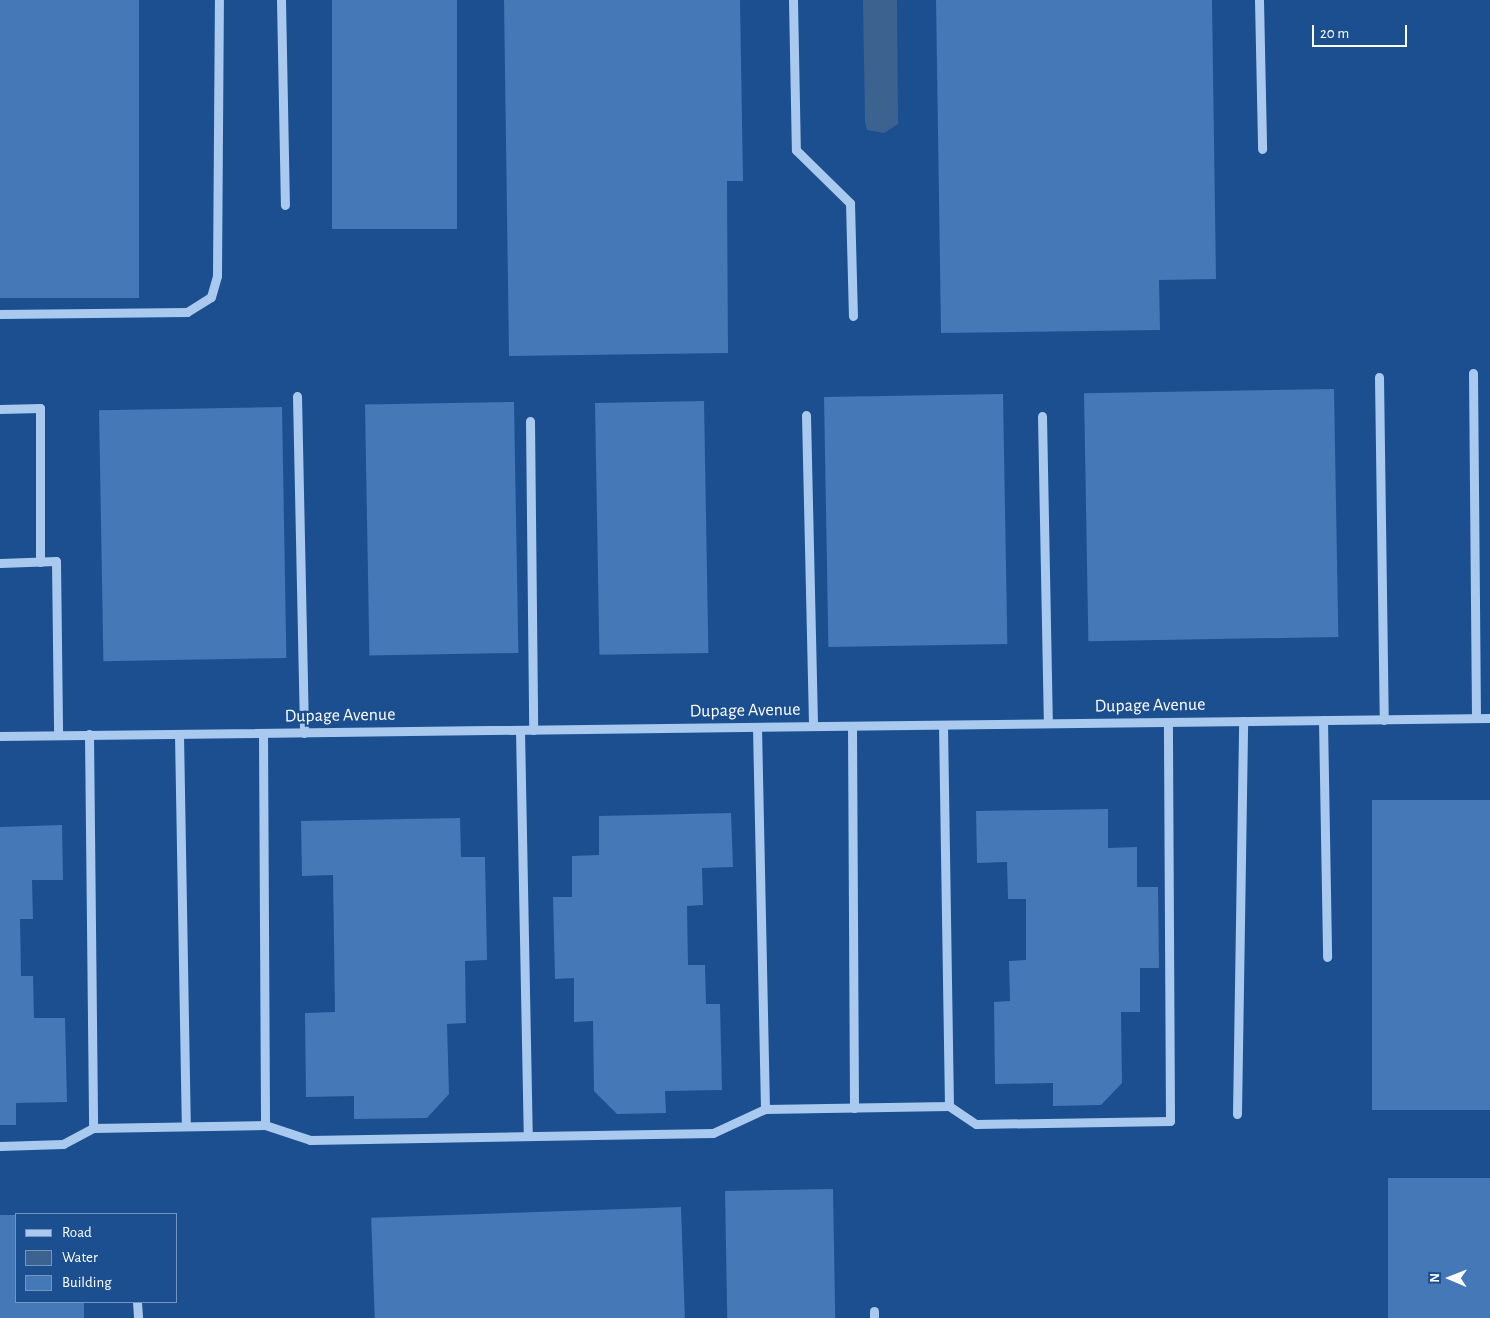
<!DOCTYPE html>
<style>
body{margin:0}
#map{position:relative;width:1490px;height:1318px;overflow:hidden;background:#1b4f8f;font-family:"Alegreya Sans",sans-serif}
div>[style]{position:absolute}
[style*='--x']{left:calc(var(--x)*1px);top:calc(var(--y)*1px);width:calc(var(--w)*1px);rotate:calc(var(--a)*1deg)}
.water>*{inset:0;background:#3c6290}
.building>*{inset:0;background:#4478b7;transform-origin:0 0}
.minor>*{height:9px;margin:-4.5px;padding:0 4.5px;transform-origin:4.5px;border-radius:4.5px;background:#a9c9ee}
span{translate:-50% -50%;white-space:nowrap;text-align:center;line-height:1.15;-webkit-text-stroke:4.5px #1b4f8f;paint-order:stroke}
.street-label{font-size:18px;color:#fff}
.legend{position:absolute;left:15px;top:1213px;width:162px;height:90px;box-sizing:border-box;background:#1b4f8f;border:1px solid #7695bc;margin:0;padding:6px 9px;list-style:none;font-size:15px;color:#fff}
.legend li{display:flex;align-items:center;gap:10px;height:25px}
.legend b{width:25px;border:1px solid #7695bc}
.north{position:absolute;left:1425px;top:1253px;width:50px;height:50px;-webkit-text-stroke:4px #1b4f8f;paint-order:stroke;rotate:271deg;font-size:14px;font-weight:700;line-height:20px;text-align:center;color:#fff}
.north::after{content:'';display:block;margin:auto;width:18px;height:22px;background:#fff;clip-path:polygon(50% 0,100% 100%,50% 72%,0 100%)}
.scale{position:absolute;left:1312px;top:25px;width:95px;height:22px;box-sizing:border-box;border:2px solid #fff;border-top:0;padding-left:6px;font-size:15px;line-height:18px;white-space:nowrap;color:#fff;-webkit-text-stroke:4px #1b4f8f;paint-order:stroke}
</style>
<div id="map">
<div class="water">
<div style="clip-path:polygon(863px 0,897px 0,898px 124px,884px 133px,867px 130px,865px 122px)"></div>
</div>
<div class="building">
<div style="left:0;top:0;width:139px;height:298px"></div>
<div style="left:332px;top:0;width:125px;height:229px"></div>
<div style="clip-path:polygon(504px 0,740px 0,743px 181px,727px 181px,728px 353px,509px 356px)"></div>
<div style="clip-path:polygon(936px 0,1212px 0,1216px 279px,1159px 280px,1160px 330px,941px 333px)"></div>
<div style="left:1334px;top:389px;width:248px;height:250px;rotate:89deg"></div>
<div style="left:1003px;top:394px;width:250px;height:179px;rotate:89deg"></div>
<div style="left:704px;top:401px;width:252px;height:109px;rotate:89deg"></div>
<div style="left:514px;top:402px;width:251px;height:149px;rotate:89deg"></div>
<div style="left:282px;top:407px;width:251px;height:183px;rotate:89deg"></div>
<div style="left:1490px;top:800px;width:310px;height:118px;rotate:90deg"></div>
<div style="clip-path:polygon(1108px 809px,1108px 848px,1137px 847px,1137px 887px,1158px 887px,1159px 968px,1140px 968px,1140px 1012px,1121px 1012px,1122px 1083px,1101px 1105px,1053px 1106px,1053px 1083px,995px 1084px,994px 1002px,1010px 1001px,1009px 961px,1026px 960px,1026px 899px,1008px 899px,1007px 862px,977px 863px,976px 811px)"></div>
<div style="clip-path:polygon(731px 813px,733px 867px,702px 868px,703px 905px,687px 906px,688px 965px,705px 965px,706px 1004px,720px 1004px,722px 1090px,665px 1091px,666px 1113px,617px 1114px,594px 1091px,593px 1021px,574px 1022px,574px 978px,555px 979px,553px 897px,572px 897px,572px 856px,599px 855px,599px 816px)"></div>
<div style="clip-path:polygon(460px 818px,461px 857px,485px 857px,487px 960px,465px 961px,466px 1023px,447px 1024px,449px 1094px,427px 1118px,354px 1119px,354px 1096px,306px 1097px,305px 1013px,335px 1012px,333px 875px,302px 876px,301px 821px)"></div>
<div style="clip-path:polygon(62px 825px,63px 880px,32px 880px,33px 919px,20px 919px,21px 976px,33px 976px,34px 1018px,65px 1018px,67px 1102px,16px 1103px,16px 1125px,0 1125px,0 827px)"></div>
<div style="left:1490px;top:1178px;width:140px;height:102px;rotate:90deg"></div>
<div style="left:833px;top:1189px;width:129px;height:108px;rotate:89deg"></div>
<div style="left:681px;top:1207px;width:111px;height:310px;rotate:88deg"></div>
<div style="clip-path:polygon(0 1215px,16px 1215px,16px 1302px,84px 1302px,84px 1318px,0 1318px)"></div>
</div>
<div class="minor">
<div style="--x:281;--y:0;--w:205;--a:88.9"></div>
<div style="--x:793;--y:0;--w:150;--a:88.9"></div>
<div style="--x:796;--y:150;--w:76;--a:44.5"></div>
<div style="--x:850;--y:203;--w:113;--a:88.5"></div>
<div style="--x:1259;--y:0;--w:149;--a:88.8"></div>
<div style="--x:0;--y:314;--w:187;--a:-0.6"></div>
<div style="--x:187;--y:312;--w:28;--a:-32"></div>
<div style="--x:211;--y:297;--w:22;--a:-74"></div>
<div style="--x:217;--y:276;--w:276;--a:-89.6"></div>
<div style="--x:1473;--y:373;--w:345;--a:89.5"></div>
<div style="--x:1379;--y:377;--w:343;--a:89.2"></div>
<div style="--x:297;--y:396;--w:337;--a:88.8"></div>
<div style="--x:0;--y:409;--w:40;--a:-1.4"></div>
<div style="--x:40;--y:408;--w:154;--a:90"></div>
<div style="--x:806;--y:415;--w:311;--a:88.7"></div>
<div style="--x:1042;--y:416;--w:307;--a:88.9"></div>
<div style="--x:530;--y:421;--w:309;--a:89.4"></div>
<div style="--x:0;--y:563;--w:56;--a:-2"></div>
<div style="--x:56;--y:561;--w:174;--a:89.3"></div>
<div style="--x:1323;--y:720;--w:237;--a:89"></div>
<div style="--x:943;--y:725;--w:381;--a:89.1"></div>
<div style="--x:852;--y:726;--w:382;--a:89.7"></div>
<div style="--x:757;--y:727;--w:382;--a:88.8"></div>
<div style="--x:520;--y:730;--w:406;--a:88.9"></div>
<div style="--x:89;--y:734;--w:394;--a:89.4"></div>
<div style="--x:179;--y:734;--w:392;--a:89"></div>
<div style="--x:263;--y:734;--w:391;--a:89.7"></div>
<div style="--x:0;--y:736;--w:1490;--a:-0.69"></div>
<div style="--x:1237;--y:1114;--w:393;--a:-89.1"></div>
<div style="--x:0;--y:1146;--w:63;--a:-1.8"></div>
<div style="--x:63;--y:1144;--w:34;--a:-28"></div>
<div style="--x:93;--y:1128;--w:172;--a:-1"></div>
<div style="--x:265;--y:1125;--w:47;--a:18.4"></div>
<div style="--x:310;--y:1140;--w:403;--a:-1"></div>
<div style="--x:713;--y:1133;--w:57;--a:-24.8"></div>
<div style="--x:765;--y:1109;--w:184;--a:-0.9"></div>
<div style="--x:949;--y:1106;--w:32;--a:34"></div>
<div style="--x:976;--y:1124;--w:194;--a:-0.9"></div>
<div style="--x:1170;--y:1121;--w:399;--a:-90.3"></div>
<div style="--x:137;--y:1302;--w:16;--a:86"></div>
<div style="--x:874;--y:1311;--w:7;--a:90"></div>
</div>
<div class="street-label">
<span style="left:1150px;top:706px;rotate:-1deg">Dupage Avenue</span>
<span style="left:745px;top:711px;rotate:-1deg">Dupage Avenue</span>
<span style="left:340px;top:716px;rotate:-1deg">Dupage Avenue</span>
</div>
<ul class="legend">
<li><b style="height:6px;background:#a9c9ee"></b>Road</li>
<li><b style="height:14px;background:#3c6290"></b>Water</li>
<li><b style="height:14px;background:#4478b7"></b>Building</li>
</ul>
<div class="north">N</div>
<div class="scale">20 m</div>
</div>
